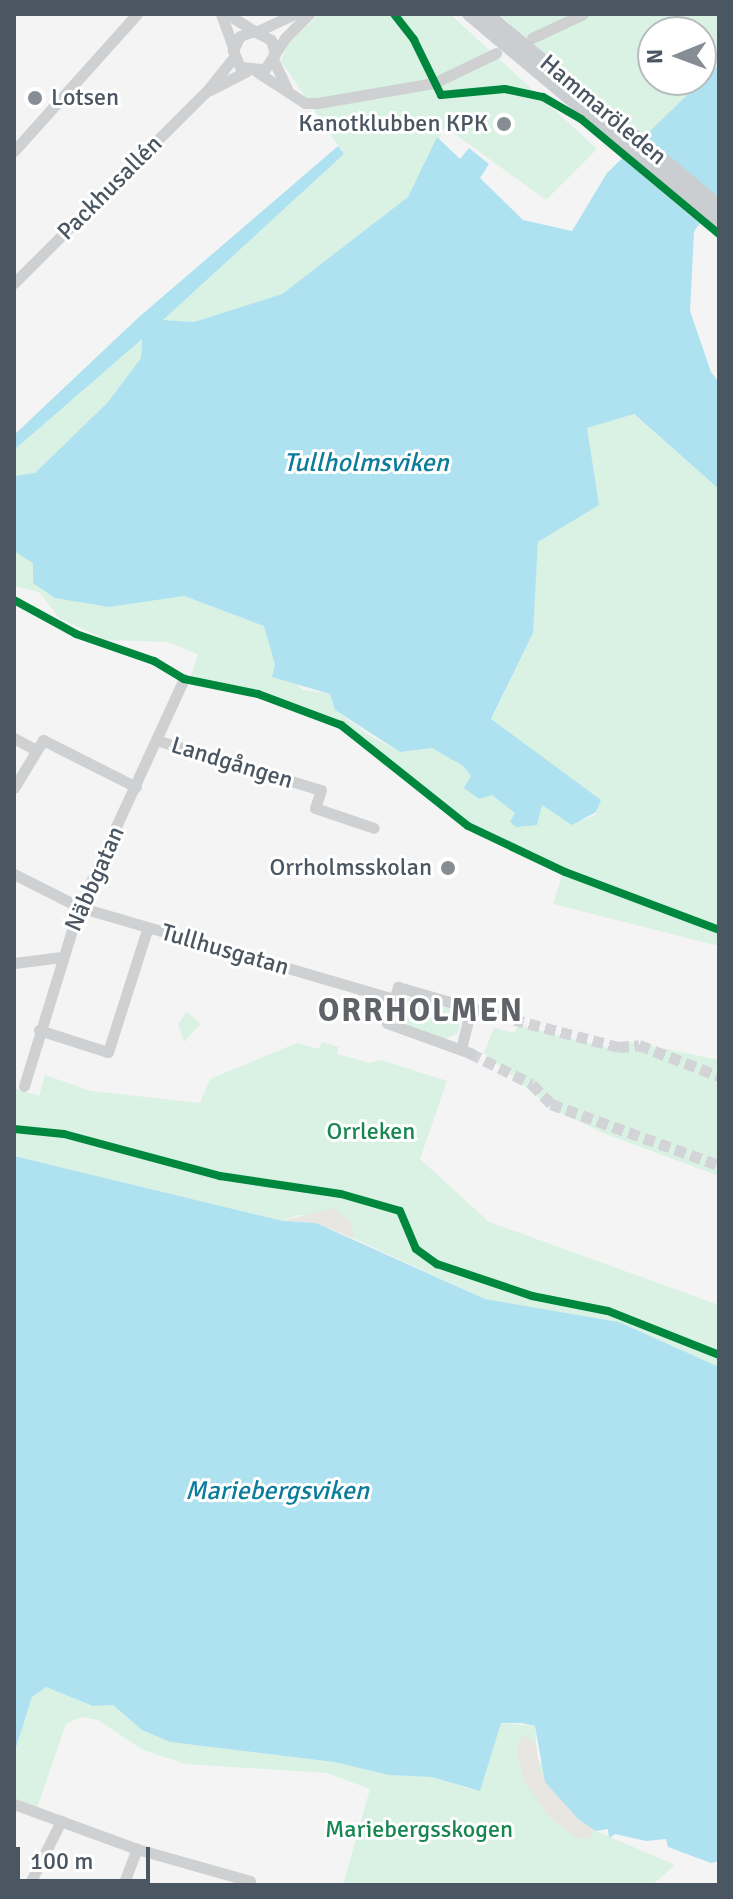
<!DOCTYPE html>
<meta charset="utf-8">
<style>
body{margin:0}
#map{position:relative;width:733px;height:1899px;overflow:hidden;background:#f4f4f4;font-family:Signika,sans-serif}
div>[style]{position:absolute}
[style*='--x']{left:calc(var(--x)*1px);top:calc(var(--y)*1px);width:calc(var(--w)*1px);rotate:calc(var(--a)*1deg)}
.green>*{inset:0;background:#d9f2e3}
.sand>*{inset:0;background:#e7e6e1}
.water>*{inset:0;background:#aee2f0}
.pier>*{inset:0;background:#f4f4f4;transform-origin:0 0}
.minor-tunnel>*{height:11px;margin-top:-5.5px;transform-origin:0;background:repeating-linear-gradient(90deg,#d2d4d7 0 11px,transparent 0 16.5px)}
.minor>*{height:11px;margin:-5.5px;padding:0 5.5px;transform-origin:5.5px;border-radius:5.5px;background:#ced0d2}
.major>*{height:14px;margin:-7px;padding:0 7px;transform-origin:7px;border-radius:7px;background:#caced1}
.cycleway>*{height:8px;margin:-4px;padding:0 4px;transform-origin:4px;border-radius:4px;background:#00873e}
.dots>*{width:22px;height:22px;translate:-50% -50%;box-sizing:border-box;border:4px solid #fff;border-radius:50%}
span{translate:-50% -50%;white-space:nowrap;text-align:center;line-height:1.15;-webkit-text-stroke:6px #fff;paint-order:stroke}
.poi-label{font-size:24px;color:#4a5661}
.left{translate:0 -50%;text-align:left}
.right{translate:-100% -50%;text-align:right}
.street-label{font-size:24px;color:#4a5661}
.park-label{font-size:24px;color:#17864f}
.water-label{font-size:26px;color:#0c7c9b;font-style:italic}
.district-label{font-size:32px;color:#5f6368;font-weight:700;letter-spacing:2px}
.frame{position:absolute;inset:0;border:16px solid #4a5661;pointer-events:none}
.north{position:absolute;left:637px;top:16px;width:80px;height:80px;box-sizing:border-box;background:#fff;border:2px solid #b7bbc0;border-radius:50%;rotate:269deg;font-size:22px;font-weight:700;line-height:32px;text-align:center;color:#4a5661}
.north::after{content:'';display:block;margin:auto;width:28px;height:36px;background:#868d94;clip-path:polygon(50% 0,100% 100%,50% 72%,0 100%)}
.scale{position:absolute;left:16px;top:1847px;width:134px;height:36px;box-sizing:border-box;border:4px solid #4a5661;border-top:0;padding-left:10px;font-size:24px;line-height:28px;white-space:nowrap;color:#4a5661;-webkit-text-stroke:6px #fff;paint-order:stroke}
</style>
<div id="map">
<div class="green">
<div style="clip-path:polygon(319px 14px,450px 14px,597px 149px,546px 200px,445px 127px,408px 197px,282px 294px,194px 322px,162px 320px,344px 154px,281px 61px,288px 44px)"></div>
<div style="clip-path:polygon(evenodd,498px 14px,719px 14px,719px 64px,645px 138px,498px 14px,653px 32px,701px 32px,701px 80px,653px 80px,653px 32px)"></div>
<div style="clip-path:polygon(142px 338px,141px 358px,108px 402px,34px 474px,14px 476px,14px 450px)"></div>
<div style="clip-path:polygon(633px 414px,719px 489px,719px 946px,553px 904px,563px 872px,467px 826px,402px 771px,380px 764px,382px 756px,346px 730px,259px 697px,189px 682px,198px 654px,167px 642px,107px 640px,59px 618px,39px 592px,14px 586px,14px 551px,109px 607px,183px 596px,265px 626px,275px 665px,303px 690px,330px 694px,335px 710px,369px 735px,400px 752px,432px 748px,463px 766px,472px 776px,465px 788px,479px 799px,492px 794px,515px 813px,542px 804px,572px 824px,596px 815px,600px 800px,491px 720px,533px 633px,538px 542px,599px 505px,586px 428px)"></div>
<div style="clip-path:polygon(413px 996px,455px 1010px,461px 1021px,458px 1033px,445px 1039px,399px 1023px,400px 1003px)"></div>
<div style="clip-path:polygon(187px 1012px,201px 1024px,184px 1042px,178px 1024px)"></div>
<div style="clip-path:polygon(519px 1025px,607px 1048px,627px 1041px,719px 1060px,719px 1176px,603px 1133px,553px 1109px,484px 1053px,494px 1028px,514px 1033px)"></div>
<div style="clip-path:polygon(322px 1042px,339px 1047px,337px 1054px,370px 1063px,381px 1060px,447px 1081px,420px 1159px,489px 1222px,719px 1305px,719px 1367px,619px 1322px,485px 1299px,355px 1239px,350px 1220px,297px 1215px,283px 1221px,14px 1156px,14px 1096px,17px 1089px,39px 1096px,45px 1075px,91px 1091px,200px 1103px,210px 1079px,297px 1043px,319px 1049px)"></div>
<div style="clip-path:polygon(46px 1687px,93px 1706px,113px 1705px,142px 1730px,170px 1742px,334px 1762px,389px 1775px,431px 1777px,473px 1790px,501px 1723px,535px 1726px,537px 1758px,596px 1831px,675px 1865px,652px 1885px,343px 1885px,370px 1789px,327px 1773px,186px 1764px,143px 1750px,98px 1720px,81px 1717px,66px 1724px,37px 1808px,14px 1798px,14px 1754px,32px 1697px)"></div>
</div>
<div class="sand">
<div style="clip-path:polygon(332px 1208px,350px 1220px,355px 1239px,316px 1223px,283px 1221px)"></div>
<div style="clip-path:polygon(522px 1734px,536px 1745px,540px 1772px,578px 1819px,594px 1827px,591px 1838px,576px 1838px,549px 1817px,524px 1781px,517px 1752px)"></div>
</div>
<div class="water">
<div style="clip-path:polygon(719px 64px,719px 194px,694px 232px,690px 311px,711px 372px,719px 382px,719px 489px,634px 414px,587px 428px,599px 505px,538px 542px,533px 633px,491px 719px,601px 800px,596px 812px,572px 825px,542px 805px,537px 825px,516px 827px,510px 822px,515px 813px,492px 795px,479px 799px,464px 788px,471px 776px,463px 766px,432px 748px,400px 752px,335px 710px,330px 694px,272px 677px,275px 665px,264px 626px,184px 596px,109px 607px,55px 598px,33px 583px,33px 563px,14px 551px,14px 476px,35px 473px,108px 402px,141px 358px,142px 339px,14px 450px,14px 435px,139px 317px,338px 146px,344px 154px,163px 320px,194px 322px,282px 294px,408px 197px,437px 137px,460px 159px,469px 148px,489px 164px,480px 178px,523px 220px,572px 231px,607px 173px)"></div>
<div style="clip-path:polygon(14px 1156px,283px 1221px,316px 1223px,485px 1299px,619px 1322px,719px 1367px,719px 1861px,711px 1863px,668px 1847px,666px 1839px,646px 1841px,615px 1834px,609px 1838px,608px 1829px,596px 1831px,578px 1819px,545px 1782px,535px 1726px,521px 1723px,501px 1723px,480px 1791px,431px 1777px,389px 1775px,334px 1762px,170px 1742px,142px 1730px,113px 1705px,93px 1706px,46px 1687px,32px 1697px,14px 1754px)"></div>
</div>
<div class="pier">
<div style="left:642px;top:136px;width:101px;height:30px;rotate:40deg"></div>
</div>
<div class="minor-tunnel">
<div style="--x:481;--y:1011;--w:142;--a:14.7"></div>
<div style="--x:618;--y:1047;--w:21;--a:-5"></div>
<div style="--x:639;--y:1045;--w:86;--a:21.2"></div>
<div style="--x:470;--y:1053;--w:69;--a:26.6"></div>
<div style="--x:532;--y:1084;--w:28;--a:46"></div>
<div style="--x:551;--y:1104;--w:179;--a:20"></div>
</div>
<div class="minor">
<div style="--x:221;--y:14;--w:35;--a:70"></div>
<div style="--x:227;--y:14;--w:32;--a:32"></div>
<div style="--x:258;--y:31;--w:40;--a:-25"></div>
<div style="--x:532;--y:38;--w:56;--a:-25.2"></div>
<div style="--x:275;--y:54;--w:15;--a:-106"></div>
<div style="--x:271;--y:40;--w:19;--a:-152"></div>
<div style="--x:254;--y:31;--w:15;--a:160"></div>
<div style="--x:240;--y:36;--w:16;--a:117"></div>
<div style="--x:233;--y:50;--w:18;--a:68"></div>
<div style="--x:240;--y:67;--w:25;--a:5"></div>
<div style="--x:265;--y:69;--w:37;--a:-57"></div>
<div style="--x:285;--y:38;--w:34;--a:-45"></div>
<div style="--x:273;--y:59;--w:33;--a:65"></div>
<div style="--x:257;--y:72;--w:57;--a:32.9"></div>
<div style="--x:305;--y:103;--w:13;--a:0"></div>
<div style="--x:318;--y:103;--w:118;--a:-9.8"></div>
<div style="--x:434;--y:83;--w:69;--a:-25.8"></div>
<div style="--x:210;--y:90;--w:42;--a:-27.2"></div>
<div style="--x:14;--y:151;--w:184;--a:-48.1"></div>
<div style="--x:14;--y:283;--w:271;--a:-44.9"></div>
<div style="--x:206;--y:92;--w:45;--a:-51.3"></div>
<div style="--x:14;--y:738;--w:23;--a:29"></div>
<div style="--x:156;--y:740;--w:172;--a:16.9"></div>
<div style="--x:321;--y:790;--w:19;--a:108"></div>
<div style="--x:315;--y:808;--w:62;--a:18.7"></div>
<div style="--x:14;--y:788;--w:56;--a:-58.9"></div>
<div style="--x:43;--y:740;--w:104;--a:26.8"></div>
<div style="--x:14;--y:874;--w:73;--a:26.9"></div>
<div style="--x:79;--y:907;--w:328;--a:16.3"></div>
<div style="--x:14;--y:963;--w:48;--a:-7.1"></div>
<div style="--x:39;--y:1030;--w:72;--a:17.7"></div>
<div style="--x:108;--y:1052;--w:131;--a:-72.3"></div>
<div style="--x:461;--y:1049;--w:42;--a:-76.3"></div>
<div style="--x:470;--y:1053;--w:88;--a:-160.1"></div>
<div style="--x:387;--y:1023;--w:38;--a:-73"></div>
<div style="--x:398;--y:987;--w:86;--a:16.1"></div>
<div style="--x:24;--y:1086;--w:187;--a:-72.9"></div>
<div style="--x:79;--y:907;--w:251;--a:-65.3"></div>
<div style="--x:14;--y:1804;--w:131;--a:20.1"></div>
<div style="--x:137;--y:1849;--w:117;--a:15.8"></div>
<div style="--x:250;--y:1881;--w:4;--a:117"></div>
<div style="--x:29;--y:1885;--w:72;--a:-63.4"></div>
<div style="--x:123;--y:1885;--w:39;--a:-69"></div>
</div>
<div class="major">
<div style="--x:469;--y:14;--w:326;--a:39.9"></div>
<div style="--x:486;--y:14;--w:302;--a:39.5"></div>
</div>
<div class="cycleway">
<div style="--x:394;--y:14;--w:33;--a:52"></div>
<div style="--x:414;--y:40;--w:61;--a:63.9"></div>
<div style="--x:441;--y:95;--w:64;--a:-5.4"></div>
<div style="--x:505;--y:89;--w:39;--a:12"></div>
<div style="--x:543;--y:97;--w:44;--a:30.1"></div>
<div style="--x:581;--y:119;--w:180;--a:39.8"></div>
<div style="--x:14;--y:600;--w:71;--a:28.7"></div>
<div style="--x:76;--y:634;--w:83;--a:19.1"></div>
<div style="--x:154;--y:661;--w:35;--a:31"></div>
<div style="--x:184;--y:679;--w:76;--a:11.5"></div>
<div style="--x:258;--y:694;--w:89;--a:20.5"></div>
<div style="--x:341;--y:725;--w:162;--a:38.5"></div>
<div style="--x:468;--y:826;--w:107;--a:25.4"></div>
<div style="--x:565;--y:872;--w:165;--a:20.6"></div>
<div style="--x:14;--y:1129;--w:50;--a:5.7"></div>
<div style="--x:64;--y:1134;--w:162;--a:15.1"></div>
<div style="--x:220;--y:1176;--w:122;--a:8.5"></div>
<div style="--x:341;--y:1194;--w:61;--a:16.1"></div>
<div style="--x:400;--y:1211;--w:41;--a:67.2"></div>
<div style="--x:416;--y:1249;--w:26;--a:36"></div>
<div style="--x:437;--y:1264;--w:100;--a:18.6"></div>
<div style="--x:532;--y:1296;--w:77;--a:11.2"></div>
<div style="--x:608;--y:1311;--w:119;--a:21.6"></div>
</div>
<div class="dots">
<div style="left:35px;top:98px;background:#868d94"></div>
<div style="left:504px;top:124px;background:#868d94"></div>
<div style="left:448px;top:868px;background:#868d94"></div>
</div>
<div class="poi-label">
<span class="left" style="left:51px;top:98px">Lotsen</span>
<span class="right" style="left:488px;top:124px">Kanotklubben KPK</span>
<span class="right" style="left:432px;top:868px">Orrholmsskolan</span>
</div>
<div class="street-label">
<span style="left:603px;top:110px;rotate:40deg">Hammaröleden</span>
<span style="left:110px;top:188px;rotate:-45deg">Packhusallén</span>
<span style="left:232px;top:763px;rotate:17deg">Landgången</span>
<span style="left:95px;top:879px;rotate:-66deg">Näbbgatan</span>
<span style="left:225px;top:950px;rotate:16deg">Tullhusgatan</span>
</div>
<div class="park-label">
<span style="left:371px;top:1132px">Orrleken</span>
<span style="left:419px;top:1830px">Mariebergsskogen</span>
</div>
<div class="water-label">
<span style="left:366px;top:464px">Tullholmsviken</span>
<span style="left:277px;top:1492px">Mariebergsviken</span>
</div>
<div class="district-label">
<span style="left:421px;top:1011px">ORRHOLMEN</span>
</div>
<div class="frame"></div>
<div class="north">N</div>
<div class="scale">100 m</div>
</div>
